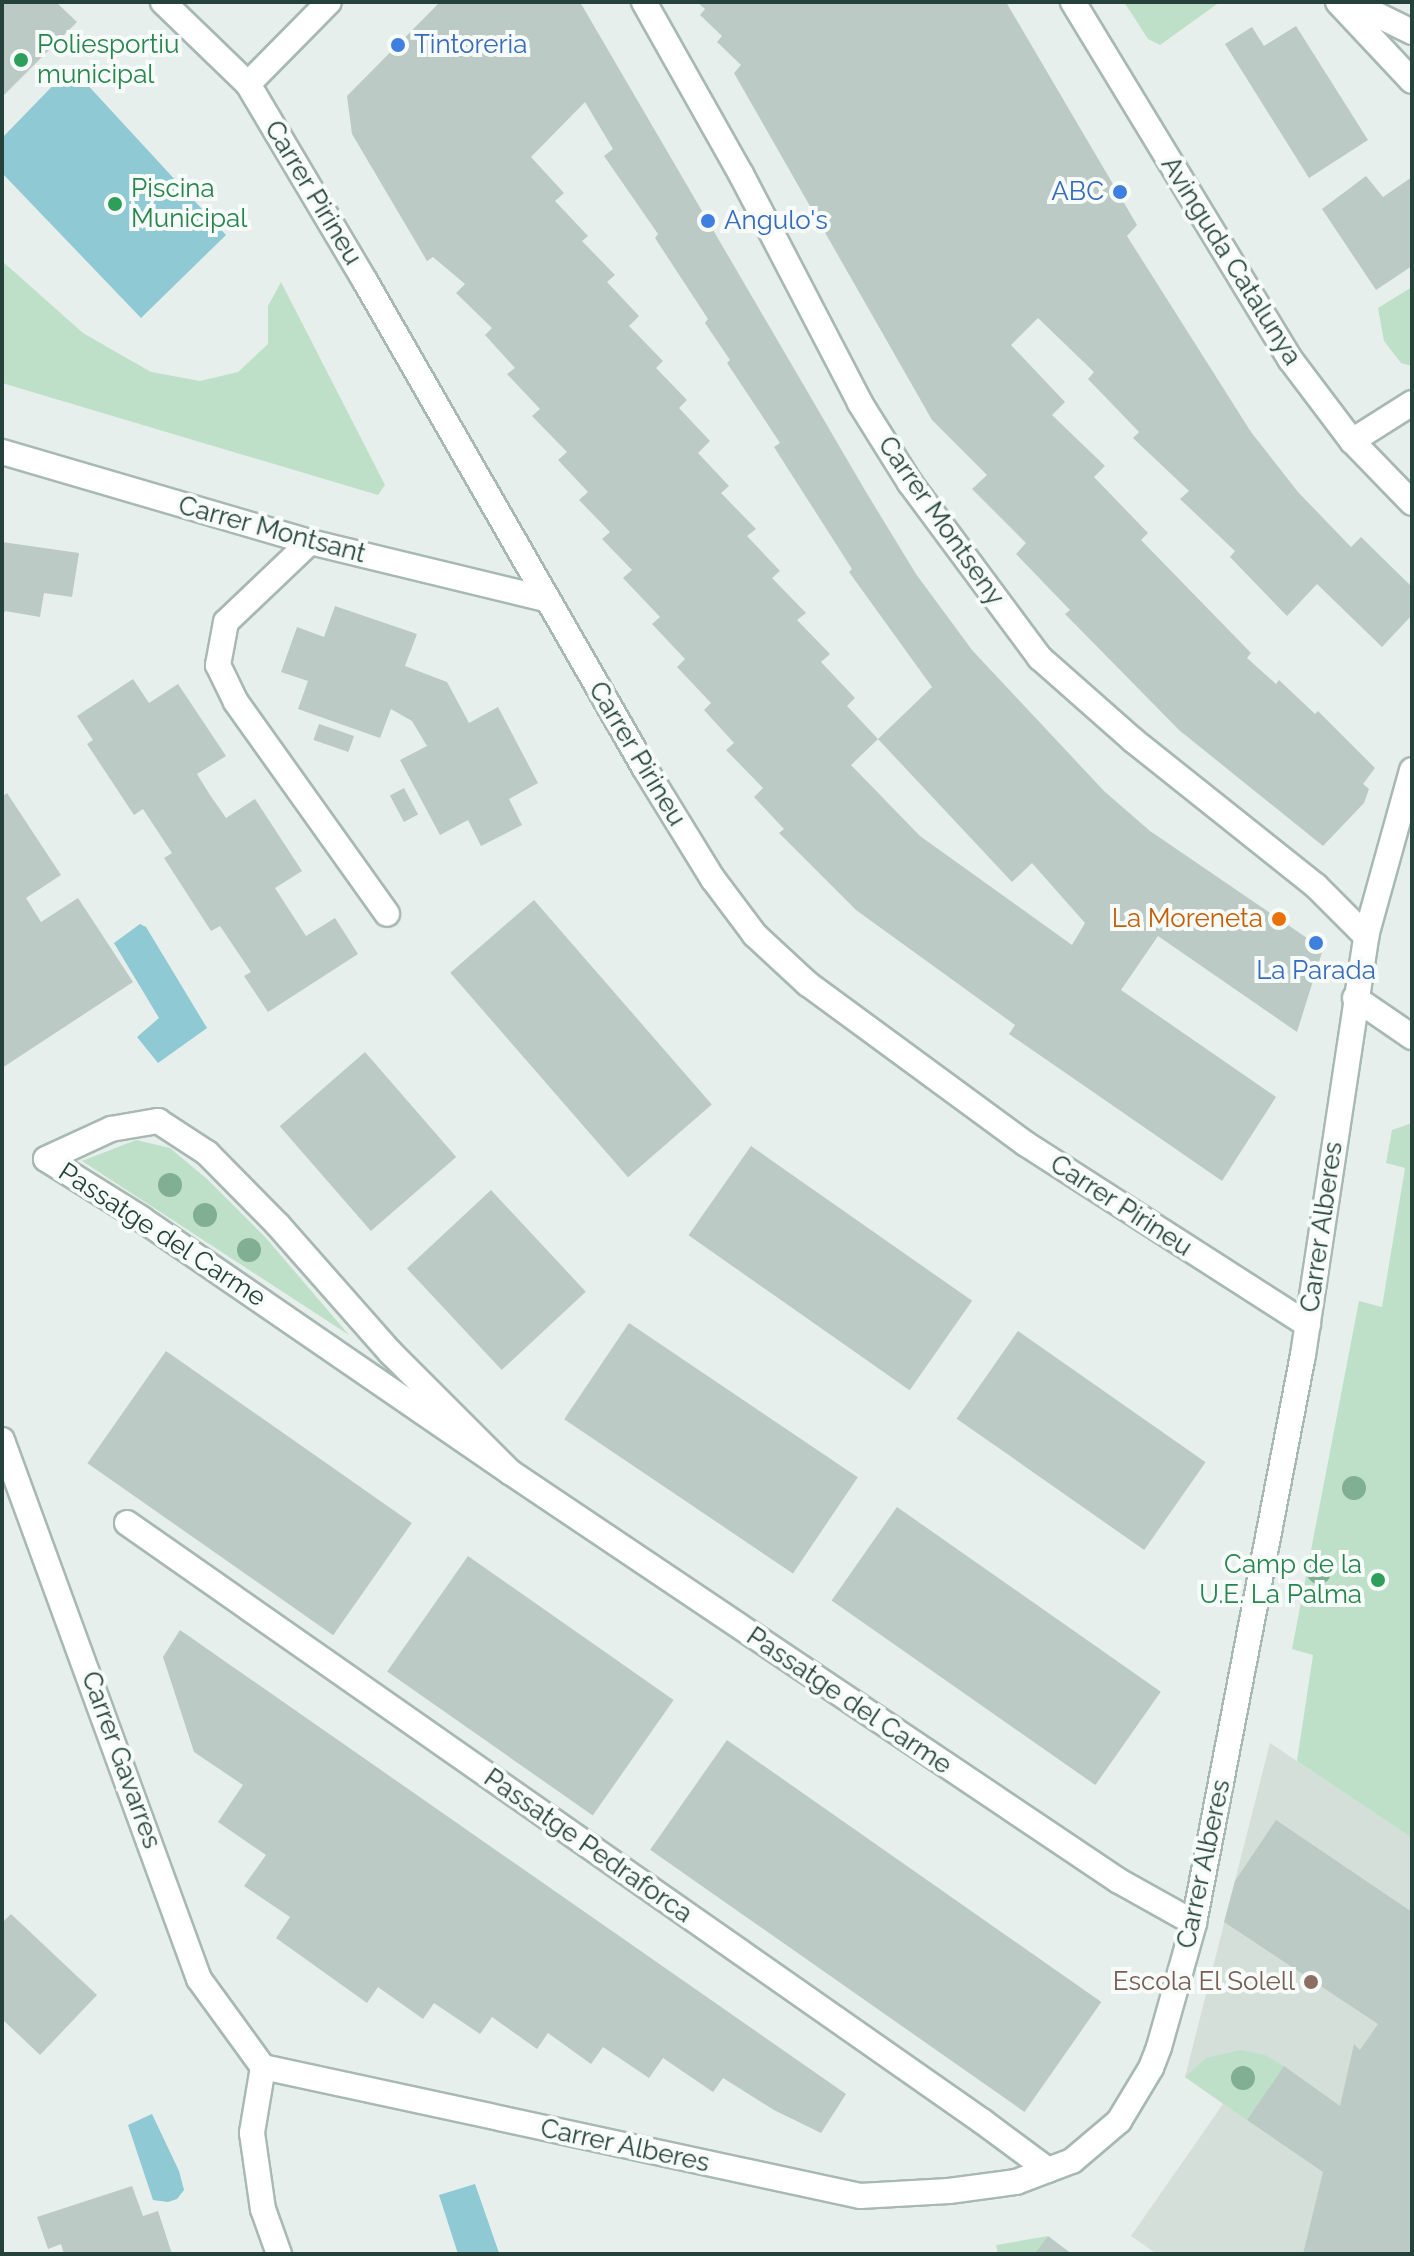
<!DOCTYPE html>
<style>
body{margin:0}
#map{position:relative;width:1414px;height:2256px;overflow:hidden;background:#e6efeb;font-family:Raleway,sans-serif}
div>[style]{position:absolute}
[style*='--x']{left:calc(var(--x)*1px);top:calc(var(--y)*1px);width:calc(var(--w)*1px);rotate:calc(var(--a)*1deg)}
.built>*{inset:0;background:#d4dfda}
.green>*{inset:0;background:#bfe0c8}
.water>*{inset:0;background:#8ec9d4}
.building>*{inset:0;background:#bbcac4;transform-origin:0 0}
.roads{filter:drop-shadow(2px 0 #a8b8b2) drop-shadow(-2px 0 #a8b8b2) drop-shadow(0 2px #a8b8b2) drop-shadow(0 -2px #a8b8b2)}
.service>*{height:24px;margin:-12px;padding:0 12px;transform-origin:12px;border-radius:12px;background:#fff}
.minor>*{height:24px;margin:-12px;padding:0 12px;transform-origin:12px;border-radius:12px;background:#fff}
.secondary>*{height:24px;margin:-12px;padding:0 12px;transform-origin:12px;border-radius:12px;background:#fff}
.trees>*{width:24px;height:24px;margin:-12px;border-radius:50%;background:#80af93}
.dots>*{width:22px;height:22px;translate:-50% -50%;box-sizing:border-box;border:4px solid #f7fbf9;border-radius:50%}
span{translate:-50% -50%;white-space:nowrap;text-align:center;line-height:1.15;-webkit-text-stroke:8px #f7fbf9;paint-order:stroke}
.leisure-label{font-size:26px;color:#27864d}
.left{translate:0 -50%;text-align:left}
.right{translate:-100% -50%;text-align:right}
.shop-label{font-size:26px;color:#366cbe}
.street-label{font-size:26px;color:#24423a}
.food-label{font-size:26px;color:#c56008}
.education-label{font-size:26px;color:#785e54}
.frame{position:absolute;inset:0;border:4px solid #24423a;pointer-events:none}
</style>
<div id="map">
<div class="built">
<div style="clip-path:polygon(1270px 1743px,1412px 1838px,1412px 2254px,1157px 2254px,1131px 2236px,1223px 2104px,1185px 2077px)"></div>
</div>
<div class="green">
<div style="clip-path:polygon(1124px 2px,1220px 2px,1160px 45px,1148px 39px)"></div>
<div style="clip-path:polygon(2px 261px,83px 333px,151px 372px,200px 381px,238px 372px,268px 344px,268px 306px,281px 282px,385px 485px,378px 495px,2px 383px)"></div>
<div style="clip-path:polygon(1412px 287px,1412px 366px,1401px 363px,1384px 341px,1378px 308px)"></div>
<div style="clip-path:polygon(1412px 1123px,1412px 1838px,1297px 1761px,1313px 1655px,1292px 1649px,1359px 1301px,1382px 1307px,1405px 1168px,1386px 1163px,1392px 1130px)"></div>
<div style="clip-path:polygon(136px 1140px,170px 1148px,207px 1179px,266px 1238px,349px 1335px,82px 1161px)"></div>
<div style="clip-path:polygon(1241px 2050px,1265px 2055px,1284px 2066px,1247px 2120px,1185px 2077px,1206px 2058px)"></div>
<div style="clip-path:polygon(1048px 2236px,1034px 2254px,998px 2254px,996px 2245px)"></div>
</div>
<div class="water">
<div style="clip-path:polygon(71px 67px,226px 235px,141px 318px,2px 173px,2px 138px)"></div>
<div style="clip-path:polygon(140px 924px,146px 927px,207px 1028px,158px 1063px,137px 1037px,159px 1018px,114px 943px)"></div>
<div style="clip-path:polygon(152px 2114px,179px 2171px,184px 2190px,177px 2199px,168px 2202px,153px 2200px,128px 2125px)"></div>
<div style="clip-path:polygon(475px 2184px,499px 2253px,497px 2254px,458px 2254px,439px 2195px)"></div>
</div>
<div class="building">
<div style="clip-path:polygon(2px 2px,56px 2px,77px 22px,2px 97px)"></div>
<div style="clip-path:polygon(evenodd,440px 2px,580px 2px,866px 492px,916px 574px,972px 650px,1104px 791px,1150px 831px,1323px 949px,1297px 1032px,1158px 936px,1121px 990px,1276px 1097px,1222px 1181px,1009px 1034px,1015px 1025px,856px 910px,779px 833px,784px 829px,754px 797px,763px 788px,726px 750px,734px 743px,704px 710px,711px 703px,677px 667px,685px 659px,652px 624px,660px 617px,623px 578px,632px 570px,602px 539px,610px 532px,579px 500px,588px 492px,558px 460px,567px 452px,532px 416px,540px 409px,507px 374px,515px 368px,485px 335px,492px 328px,456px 293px,465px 284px,433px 257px,427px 261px,352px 134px,347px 96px,440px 2px,585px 102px,613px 149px,604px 156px,658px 234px,655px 238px,708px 319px,705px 323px,730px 360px,727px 363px,780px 443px,774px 447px,852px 569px,849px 572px,932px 687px,878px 739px,1012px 882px,1032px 863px,1085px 923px,1072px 945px,920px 836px,851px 765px,878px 739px,847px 706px,855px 698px,821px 662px,830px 654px,797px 620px,806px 613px,772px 578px,780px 571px,747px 536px,756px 529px,721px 493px,729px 486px,698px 453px,710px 441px,679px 408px,687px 400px,656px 368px,663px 361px,629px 326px,639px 316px,607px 282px,615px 275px,582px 241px,588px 236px,555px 201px,564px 193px,531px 157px,585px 102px)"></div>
<div style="clip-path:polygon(697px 2px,1006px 2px,1137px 225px,1127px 236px,1251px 432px,1298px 492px,1351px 547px,1361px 537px,1412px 587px,1412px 615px,1382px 647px,1317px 584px,1287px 616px,1230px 557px,1235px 551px,1180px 499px,1189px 491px,1133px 438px,1139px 432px,1088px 379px,1094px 372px,1038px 318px,1011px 345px,1065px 402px,1052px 415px,1105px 466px,1094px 477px,1148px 533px,1141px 540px,1251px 653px,1247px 658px,1276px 684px,1279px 680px,1315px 714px,1318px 711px,1375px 768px,1363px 784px,1369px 789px,1364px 803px,1323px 846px,1179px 730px,1065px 614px,1070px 610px,1016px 554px,1026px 543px,972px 489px,987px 475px,932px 420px,734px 73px,741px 65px,717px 42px,722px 36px,700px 15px,705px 9px)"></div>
<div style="clip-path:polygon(1296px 26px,1368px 140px,1309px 178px,1225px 44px,1252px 27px,1264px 46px)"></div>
<div style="clip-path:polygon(1366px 176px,1383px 197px,1412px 177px,1412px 266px,1376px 290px,1322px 209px)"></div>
<div style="clip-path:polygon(2px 542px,79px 553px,72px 597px,44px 593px,40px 617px,5px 611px,2px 619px)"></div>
<div style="clip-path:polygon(335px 606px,417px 634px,405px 666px,447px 682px,469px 723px,498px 707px,538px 783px,509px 799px,522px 825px,481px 846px,468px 820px,440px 835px,400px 760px,427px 746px,412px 721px,391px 709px,380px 738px,298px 709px,308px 681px,281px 672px,297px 627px,324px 637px)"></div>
<div style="clip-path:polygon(133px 679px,149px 703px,178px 684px,226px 756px,197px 774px,210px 795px,226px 818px,255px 799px,302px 871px,275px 888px,306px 936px,335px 918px,358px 954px,268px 1012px,244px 976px,251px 972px,220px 926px,211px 931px,164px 858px,172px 853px,143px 809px,134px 815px,87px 744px,93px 740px,77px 716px)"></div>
<div style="left:319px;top:724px;width:37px;height:17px;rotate:19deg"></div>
<div style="left:404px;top:788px;width:30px;height:16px;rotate:62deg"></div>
<div style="clip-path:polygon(7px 793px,61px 875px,26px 898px,41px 922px,78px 898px,133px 982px,2px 1068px,2px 797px)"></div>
<div style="left:534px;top:900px;width:271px;height:111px;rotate:49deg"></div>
<div style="left:365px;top:1052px;width:139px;height:113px;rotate:49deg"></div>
<div style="left:751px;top:1146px;width:270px;height:109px;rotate:35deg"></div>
<div style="left:491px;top:1190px;width:139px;height:115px;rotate:47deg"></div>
<div style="left:629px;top:1323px;width:276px;height:116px;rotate:34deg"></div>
<div style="left:1018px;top:1331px;width:229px;height:107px;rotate:35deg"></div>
<div style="left:166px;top:1351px;width:300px;height:137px;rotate:35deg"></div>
<div style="left:897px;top:1507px;width:322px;height:114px;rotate:35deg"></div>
<div style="left:468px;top:1556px;width:251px;height:141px;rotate:35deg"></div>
<div style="clip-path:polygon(180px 1630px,846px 2094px,821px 2133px,774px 2110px,723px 2078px,713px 2092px,663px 2058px,649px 2078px,603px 2047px,591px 2064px,548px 2033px,537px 2049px,492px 2017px,480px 2034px,434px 2003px,423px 2019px,378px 1987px,367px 2003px,276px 1938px,290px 1917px,244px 1886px,266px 1855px,218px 1822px,243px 1785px,194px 1752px,163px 1657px)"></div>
<div style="left:727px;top:1740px;width:457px;height:134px;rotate:35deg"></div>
<div style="clip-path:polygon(1276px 1820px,1412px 1912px,1412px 2254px,1303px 2254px,1323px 2172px,1247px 2120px,1284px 2066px,1340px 2106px,1354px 2044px,1360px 2050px,1378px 2024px,1224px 1922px,1235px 1881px)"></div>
<div style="clip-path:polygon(11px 1914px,97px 1995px,40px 2055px,2px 2019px,2px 1923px)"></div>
<div style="clip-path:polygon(132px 2186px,143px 2216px,158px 2211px,172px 2254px,64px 2254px,61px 2244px,48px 2249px,37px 2217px)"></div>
<div style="clip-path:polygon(1048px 2236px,1072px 2254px,1034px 2254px)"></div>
</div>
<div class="roads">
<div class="service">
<div style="--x:1338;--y:2;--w:108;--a:46.9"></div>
<div style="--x:1352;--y:441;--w:71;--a:-32.3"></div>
<div style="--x:310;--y:542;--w:116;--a:136.4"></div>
<div style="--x:226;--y:622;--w:44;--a:100.5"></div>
<div style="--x:218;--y:665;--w:41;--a:64.1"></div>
<div style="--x:236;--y:702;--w:260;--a:54.5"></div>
<div style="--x:510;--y:1472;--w:447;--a:-145.5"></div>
<div style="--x:142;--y:1219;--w:113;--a:-148"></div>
<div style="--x:46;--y:1159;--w:72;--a:-24.8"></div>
<div style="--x:111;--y:1129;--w:48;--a:-9.7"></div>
<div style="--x:158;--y:1121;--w:59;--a:33.1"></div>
<div style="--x:207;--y:1153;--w:101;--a:45.4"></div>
<div style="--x:278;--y:1225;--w:171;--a:48.6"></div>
<div style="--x:391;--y:1353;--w:168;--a:45"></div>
<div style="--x:510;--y:1472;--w:734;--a:33.89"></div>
<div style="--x:127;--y:1523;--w:1043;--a:34.97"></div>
</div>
<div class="minor">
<div style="--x:163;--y:2;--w:118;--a:44"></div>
<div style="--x:248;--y:84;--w:229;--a:59.3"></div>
<div style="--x:365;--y:281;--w:560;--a:60.14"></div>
<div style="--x:644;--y:767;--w:132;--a:58.4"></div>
<div style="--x:713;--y:879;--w:70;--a:53.1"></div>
<div style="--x:755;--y:935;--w:72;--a:42.8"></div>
<div style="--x:808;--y:984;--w:270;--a:36.3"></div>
<div style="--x:1026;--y:1144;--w:335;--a:32.7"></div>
<div style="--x:644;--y:2;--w:197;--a:60.6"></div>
<div style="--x:741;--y:174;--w:258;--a:62.5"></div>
<div style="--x:860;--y:403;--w:94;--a:58"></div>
<div style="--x:910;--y:483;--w:218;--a:53.4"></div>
<div style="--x:1040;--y:658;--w:124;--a:41.4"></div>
<div style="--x:1133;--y:740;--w:234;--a:38.6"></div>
<div style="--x:1316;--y:886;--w:71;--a:45"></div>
<div style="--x:1351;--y:2;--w:68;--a:26.2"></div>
<div style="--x:248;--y:84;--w:115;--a:-45.4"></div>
<div style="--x:2;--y:452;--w:321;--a:16.3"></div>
<div style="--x:310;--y:542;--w:242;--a:13.6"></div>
<div style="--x:1355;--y:998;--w:69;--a:34.4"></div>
<div style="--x:2;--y:1440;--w:574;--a:69.92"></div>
<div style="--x:199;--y:1979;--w:109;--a:54"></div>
<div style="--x:1119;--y:1881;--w:86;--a:29.2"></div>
<div style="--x:263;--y:2067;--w:611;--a:12.19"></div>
<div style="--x:860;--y:2196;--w:89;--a:-3.2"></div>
<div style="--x:949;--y:2191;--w:68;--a:-7.7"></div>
<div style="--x:1016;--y:2182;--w:60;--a:-20.6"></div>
<div style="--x:1072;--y:2161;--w:62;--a:-40.4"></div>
<div style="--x:1119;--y:2121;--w:62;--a:-58.9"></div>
<div style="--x:1151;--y:2068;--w:22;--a:-69"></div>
<div style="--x:1159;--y:2047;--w:129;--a:-74.2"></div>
<div style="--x:1194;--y:1923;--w:578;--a:-79.14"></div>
<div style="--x:1303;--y:1355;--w:424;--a:-81.4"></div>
<div style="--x:1366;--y:936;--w:172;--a:-74.5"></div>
<div style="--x:263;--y:2067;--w:67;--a:99.5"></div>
<div style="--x:252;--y:2133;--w:77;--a:81.8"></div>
<div style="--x:263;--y:2209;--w:48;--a:70.4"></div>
<div style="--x:982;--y:2121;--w:82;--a:36.6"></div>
</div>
<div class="secondary">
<div style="--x:1073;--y:2;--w:418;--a:58.7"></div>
<div style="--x:1290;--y:359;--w:103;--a:52.9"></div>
<div style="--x:1352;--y:441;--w:86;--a:45.9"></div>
</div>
</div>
<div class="trees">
<div style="left:170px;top:1185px"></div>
<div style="left:205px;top:1215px"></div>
<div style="left:249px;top:1250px"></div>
<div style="left:1354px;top:1488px"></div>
<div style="left:1319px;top:1572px"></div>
<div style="left:1243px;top:2078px"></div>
</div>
<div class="dots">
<div style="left:398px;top:45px;background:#3f7fe0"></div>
<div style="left:21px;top:60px;background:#2e9e5b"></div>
<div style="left:1120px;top:192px;background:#3f7fe0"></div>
<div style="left:115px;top:204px;background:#2e9e5b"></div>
<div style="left:708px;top:221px;background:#3f7fe0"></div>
<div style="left:1279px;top:919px;background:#e8710a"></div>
<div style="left:1316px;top:943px;background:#3f7fe0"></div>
<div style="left:1378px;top:1580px;background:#2e9e5b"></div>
<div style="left:1311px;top:1982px;background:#8d6e63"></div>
</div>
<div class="leisure-label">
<span class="left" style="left:37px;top:60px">Poliesportiu<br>municipal</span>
<span class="left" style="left:131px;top:204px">Piscina<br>Municipal</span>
<span class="right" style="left:1362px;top:1580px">Camp de la<br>U.E. La Palma</span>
</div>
<div class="shop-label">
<span class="left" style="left:414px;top:45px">Tintoreria</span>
<span class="right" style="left:1104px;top:192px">ABC</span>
<span class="left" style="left:724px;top:221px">Angulo's</span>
<span style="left:1316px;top:971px">La Parada</span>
</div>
<div class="street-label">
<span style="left:313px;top:193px;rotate:59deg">Carrer Pirineu</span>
<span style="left:1231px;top:261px;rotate:58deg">Avinguda Catalunya</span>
<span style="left:941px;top:521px;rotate:55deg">Carrer Montseny</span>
<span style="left:272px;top:530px;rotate:15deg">Carrer Montsant</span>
<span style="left:637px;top:754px;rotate:59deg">Carrer Pirineu</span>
<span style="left:1121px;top:1206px;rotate:33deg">Carrer Pirineu</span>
<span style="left:1322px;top:1227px;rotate:-82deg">Carrer Alberes</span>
<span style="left:162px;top:1235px;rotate:33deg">Passatge del Carme</span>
<span style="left:849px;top:1701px;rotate:34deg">Passatge del Carme</span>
<span style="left:121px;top:1760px;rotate:70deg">Carrer Gavarres</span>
<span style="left:588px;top:1846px;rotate:35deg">Passatge Pedraforca</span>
<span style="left:1204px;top:1864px;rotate:-78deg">Carrer Alberes</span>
<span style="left:625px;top:2146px;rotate:12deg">Carrer Alberes</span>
</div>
<div class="food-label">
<span class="right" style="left:1263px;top:919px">La Moreneta</span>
</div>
<div class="education-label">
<span class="right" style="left:1295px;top:1982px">Escola El Solell</span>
</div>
<div class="frame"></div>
</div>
